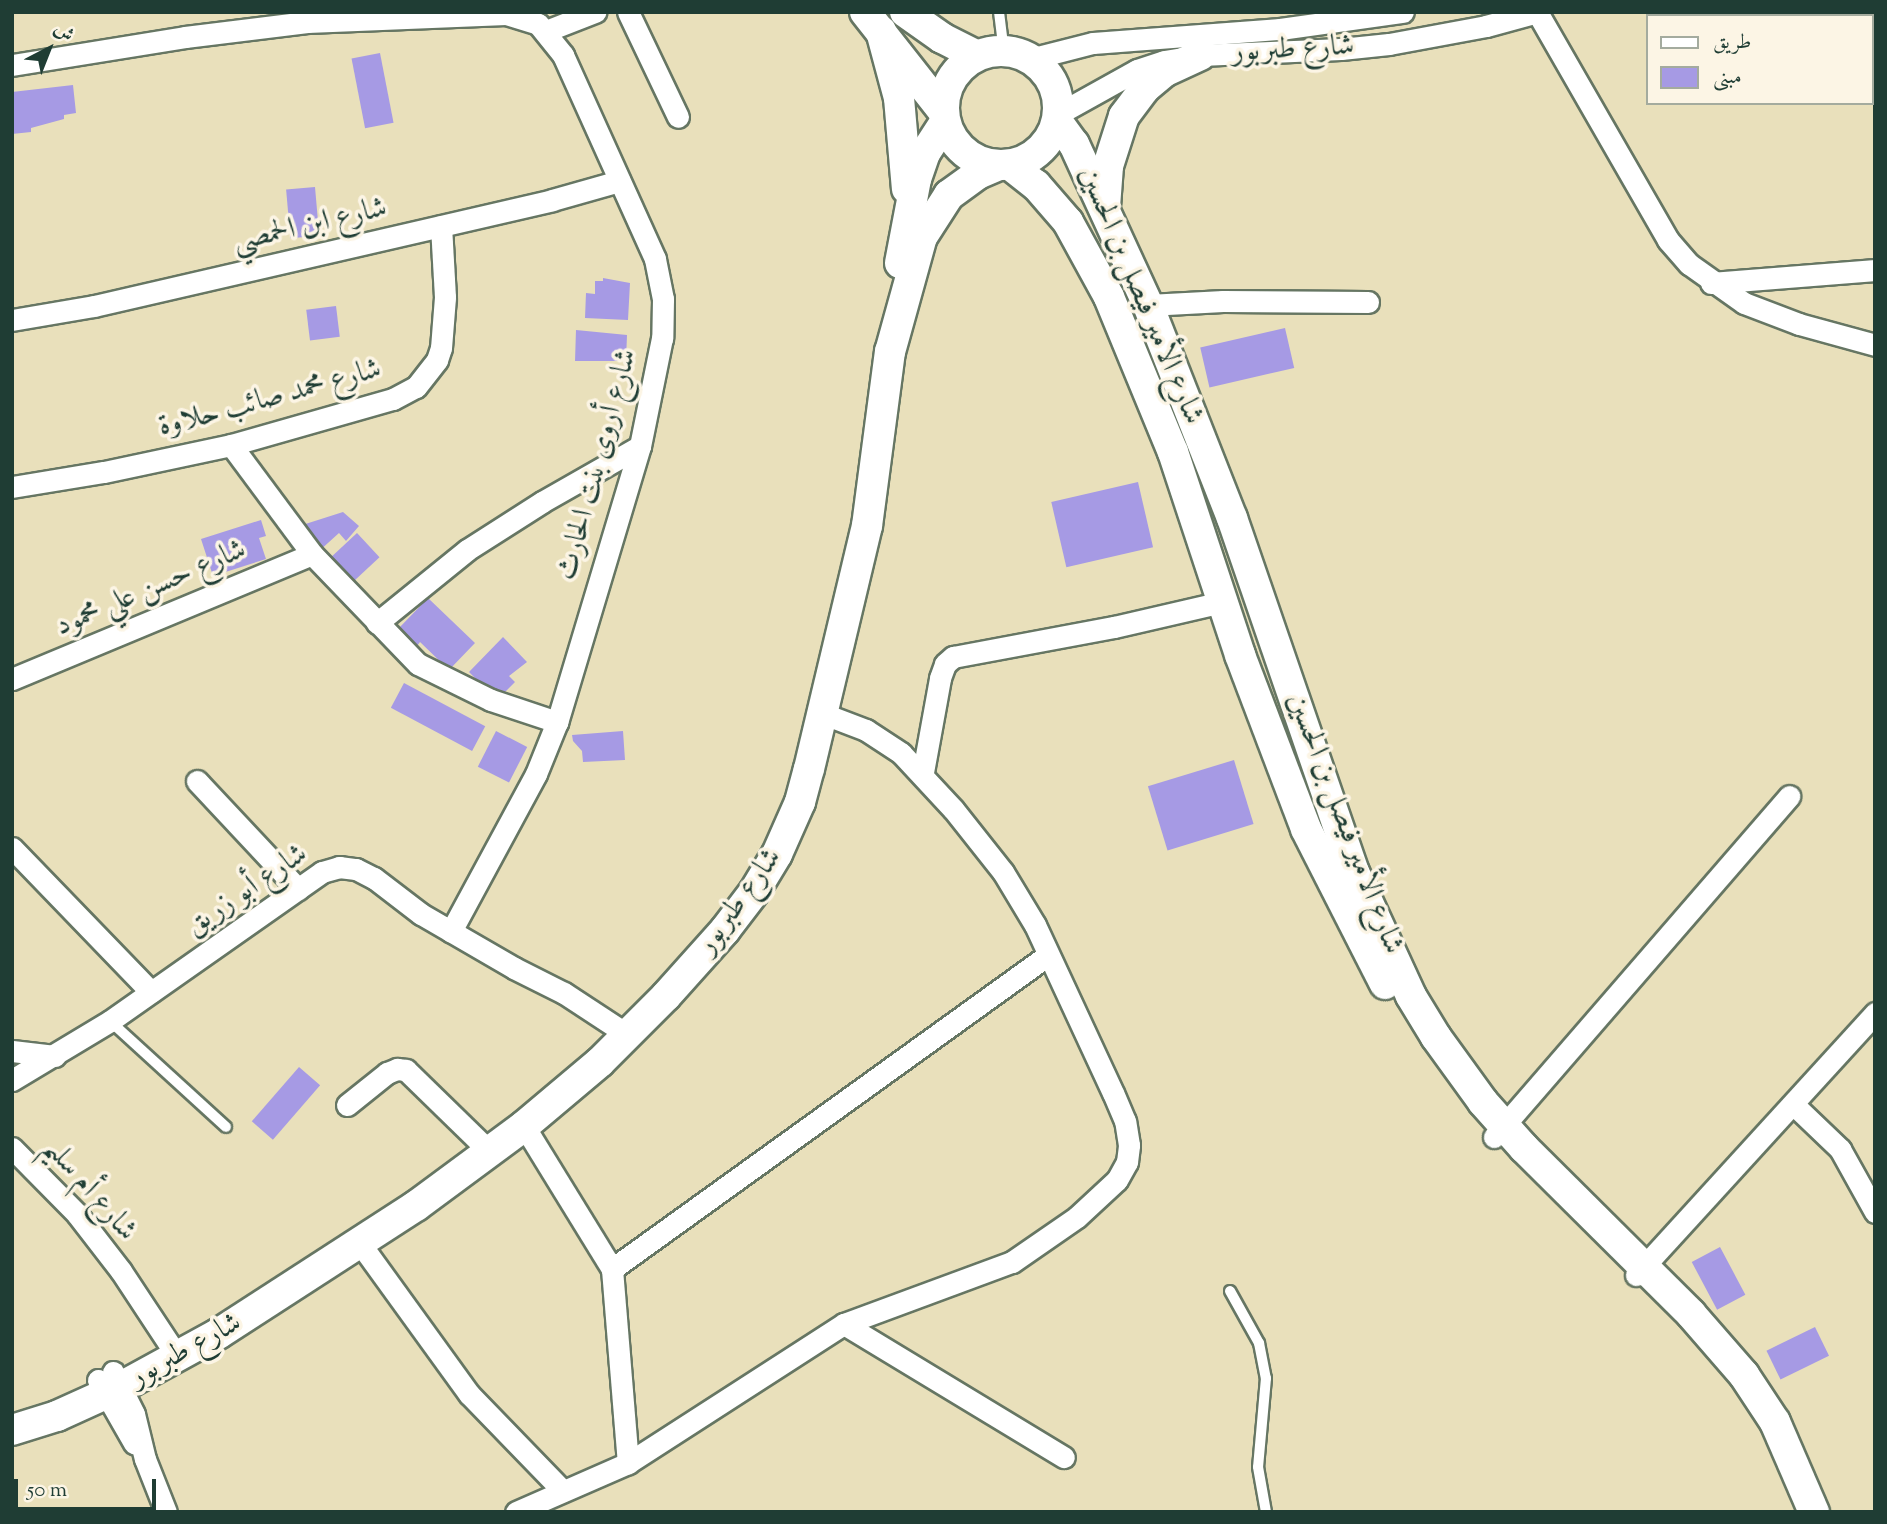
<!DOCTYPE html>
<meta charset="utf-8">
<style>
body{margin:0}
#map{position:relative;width:1887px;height:1524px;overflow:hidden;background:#e9e0bb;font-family:"Sorts Mill Goudy",Amiri,serif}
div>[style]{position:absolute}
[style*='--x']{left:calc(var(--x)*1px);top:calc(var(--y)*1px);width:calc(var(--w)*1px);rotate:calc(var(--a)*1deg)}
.building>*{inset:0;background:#a69ae4;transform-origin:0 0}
.roads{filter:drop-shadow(2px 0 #667663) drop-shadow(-2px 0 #667663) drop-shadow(0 2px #667663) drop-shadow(0 -2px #667663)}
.lane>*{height:10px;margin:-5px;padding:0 5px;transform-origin:5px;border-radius:5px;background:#fff}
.street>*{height:21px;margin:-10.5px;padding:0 10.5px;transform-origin:10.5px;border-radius:10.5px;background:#fff}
.secondary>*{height:30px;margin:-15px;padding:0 15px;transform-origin:15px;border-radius:15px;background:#fff}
.secondary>.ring{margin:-15px;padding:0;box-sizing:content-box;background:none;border:30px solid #fff;border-radius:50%}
span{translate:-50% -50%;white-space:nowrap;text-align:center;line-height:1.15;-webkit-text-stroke:7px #fcf5e5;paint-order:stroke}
.street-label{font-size:30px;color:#1f3d34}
.frame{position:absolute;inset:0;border:14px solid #1f3d34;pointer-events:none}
.legend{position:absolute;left:1646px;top:14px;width:228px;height:91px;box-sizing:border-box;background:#fcf5e5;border:2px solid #a4ab9e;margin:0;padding:9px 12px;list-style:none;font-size:21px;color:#1f3d34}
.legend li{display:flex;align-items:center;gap:14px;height:35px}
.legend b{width:35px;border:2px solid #a4ab9e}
.north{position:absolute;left:14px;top:14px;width:70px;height:70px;-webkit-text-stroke:5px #fcf5e5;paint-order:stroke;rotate:42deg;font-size:19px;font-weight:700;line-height:28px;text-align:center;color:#1f3d34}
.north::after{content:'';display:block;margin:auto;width:24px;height:32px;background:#1f3d34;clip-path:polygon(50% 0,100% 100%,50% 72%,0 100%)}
.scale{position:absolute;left:14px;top:1479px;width:142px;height:32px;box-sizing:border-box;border:4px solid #1f3d34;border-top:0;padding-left:9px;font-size:21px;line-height:24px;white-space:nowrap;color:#1f3d34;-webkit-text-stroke:5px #fcf5e5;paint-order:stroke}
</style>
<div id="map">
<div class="building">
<div style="left:380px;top:53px;width:71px;height:29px;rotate:79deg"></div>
<div style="clip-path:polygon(73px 85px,76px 113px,64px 115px,64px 119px,31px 128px,31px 132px,12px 134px,12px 92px)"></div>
<div style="left:315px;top:187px;width:49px;height:29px;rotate:85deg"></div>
<div style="clip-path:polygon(603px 278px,630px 283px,628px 320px,585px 318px,586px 293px,595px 294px,595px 281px,603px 281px)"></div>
<div style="left:336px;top:306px;width:31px;height:30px;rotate:83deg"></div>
<div style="left:1285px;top:328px;width:41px;height:87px;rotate:77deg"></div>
<div style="clip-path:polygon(576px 330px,627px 335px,626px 361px,575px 361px)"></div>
<div style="left:1138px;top:482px;width:67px;height:89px;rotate:77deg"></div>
<div style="clip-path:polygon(343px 512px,359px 526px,346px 541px,339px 533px,318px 552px,296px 527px)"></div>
<div style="clip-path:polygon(261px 520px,266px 536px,259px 538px,266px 559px,213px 576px,201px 539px)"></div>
<div style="left:357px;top:533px;width:33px;height:40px;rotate:47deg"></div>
<div style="clip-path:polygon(428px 598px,475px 643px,449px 670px,420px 642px,417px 646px,399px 628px)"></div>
<div style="clip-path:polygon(503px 637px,527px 662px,509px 676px,515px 682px,497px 700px,469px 672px)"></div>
<div style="left:404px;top:683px;width:92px;height:28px;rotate:28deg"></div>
<div style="left:496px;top:731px;width:35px;height:40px;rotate:27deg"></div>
<div style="clip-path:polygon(623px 731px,625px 760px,583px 762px,582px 751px,573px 741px,572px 735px)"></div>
<div style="left:1234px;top:760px;width:67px;height:90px;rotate:73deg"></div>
<div style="left:299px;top:1067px;width:28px;height:72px;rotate:41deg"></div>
<div style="left:1720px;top:1247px;width:54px;height:32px;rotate:62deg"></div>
<div style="left:1815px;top:1327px;width:32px;height:54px;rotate:64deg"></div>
</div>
<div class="roads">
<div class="lane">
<div style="--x:999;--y:12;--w:39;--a:83"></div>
<div style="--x:110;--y:1021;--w:157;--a:42.4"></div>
<div style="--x:1230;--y:1291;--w:60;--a:60.9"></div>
<div style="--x:1259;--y:1343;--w:36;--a:79"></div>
<div style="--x:1266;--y:1378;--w:89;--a:95.1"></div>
<div style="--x:1258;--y:1467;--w:46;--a:79.9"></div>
</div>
<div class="street">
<div style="--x:628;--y:12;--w:116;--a:64.5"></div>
<div style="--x:1537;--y:12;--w:263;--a:60.1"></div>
<div style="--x:1668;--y:240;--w:32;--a:49"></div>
<div style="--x:1689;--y:264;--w:67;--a:35.3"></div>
<div style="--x:1744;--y:303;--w:59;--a:20.9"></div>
<div style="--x:1799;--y:324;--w:79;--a:15.4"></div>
<div style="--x:1811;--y:12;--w:4;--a:90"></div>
<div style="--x:546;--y:31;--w:53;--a:-21.2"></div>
<div style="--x:1030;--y:59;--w:65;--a:-14.3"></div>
<div style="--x:1093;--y:43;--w:188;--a:-4.3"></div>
<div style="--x:1280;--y:29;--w:124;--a:-7.9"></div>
<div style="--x:12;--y:65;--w:175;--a:-9.2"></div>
<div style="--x:185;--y:37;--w:123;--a:-7"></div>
<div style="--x:307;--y:22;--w:199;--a:-2.3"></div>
<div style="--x:506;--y:14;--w:34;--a:17"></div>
<div style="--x:538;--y:24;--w:40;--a:51"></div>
<div style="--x:563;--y:55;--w:224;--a:65.7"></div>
<div style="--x:655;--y:259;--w:41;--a:78.7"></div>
<div style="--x:663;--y:299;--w:39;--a:91"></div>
<div style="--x:662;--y:338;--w:110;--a:101.5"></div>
<div style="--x:640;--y:446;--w:288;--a:106.7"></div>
<div style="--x:557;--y:722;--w:56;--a:112"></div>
<div style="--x:536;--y:774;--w:179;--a:118.4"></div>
<div style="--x:1058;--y:114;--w:90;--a:-29.1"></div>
<div style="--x:1137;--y:70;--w:28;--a:-18"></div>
<div style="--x:1164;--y:61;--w:36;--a:-9"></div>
<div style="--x:1200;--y:55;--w:141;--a:-2.4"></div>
<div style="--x:1341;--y:49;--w:48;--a:-5.9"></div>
<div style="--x:1389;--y:44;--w:99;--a:-10.5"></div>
<div style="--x:1486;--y:26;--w:54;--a:-15.1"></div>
<div style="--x:1711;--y:283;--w:165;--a:-4.5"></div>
<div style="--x:1148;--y:305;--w:75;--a:-3.1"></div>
<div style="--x:1223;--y:301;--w:145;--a:0.4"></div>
<div style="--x:12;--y:320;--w:83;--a:-9.7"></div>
<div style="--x:94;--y:306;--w:470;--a:-13"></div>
<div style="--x:552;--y:200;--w:70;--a:-15.8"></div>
<div style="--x:231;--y:445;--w:136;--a:53.4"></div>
<div style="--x:312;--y:554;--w:153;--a:46.1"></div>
<div style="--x:418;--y:664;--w:81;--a:26.3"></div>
<div style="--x:491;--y:700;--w:70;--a:18.4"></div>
<div style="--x:12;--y:487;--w:93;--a:-9.3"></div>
<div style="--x:104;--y:472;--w:130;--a:-12"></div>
<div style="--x:231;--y:445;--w:168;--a:-15.9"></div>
<div style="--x:393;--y:399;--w:26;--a:-28"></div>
<div style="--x:416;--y:387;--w:34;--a:-52"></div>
<div style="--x:437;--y:360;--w:13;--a:-72"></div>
<div style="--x:441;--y:348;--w:51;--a:-85.5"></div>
<div style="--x:445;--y:297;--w:71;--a:-93.2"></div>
<div style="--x:377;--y:623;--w:116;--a:-39"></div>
<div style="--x:467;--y:550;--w:89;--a:-32.6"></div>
<div style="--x:542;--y:502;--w:113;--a:-29.7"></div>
<div style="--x:12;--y:679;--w:325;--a:-22.6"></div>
<div style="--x:923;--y:772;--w:96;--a:-79.7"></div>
<div style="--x:940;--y:678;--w:15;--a:-70"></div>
<div style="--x:945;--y:664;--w:11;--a:-41"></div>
<div style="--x:953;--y:657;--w:164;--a:-10.6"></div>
<div style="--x:1114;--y:627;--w:111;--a:-13"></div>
<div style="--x:197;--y:781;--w:148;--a:46.9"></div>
<div style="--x:12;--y:848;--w:200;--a:46"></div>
<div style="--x:12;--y:1051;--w:43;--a:6.6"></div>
<div style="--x:12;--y:1080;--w:114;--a:-31"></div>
<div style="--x:110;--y:1021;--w:259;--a:-35.1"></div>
<div style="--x:322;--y:872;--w:18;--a:-16"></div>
<div style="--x:339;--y:867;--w:17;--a:7"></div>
<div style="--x:356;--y:869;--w:20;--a:27"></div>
<div style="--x:374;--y:878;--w:59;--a:37.5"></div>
<div style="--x:421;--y:914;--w:108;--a:30.1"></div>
<div style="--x:514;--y:968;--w:56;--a:26.6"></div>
<div style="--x:564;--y:993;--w:77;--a:33.3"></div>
<div style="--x:347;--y:1105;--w:51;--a:-38.7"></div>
<div style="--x:387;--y:1073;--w:11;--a:-22"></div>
<div style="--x:397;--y:1069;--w:9;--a:6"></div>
<div style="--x:406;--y:1070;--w:117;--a:44.3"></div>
<div style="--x:1794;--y:1105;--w:64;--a:43.7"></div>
<div style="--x:1840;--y:1149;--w:72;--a:60.9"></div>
<div style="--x:524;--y:1126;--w:168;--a:58.4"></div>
<div style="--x:612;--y:1269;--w:195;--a:85.3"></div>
<div style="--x:1494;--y:1137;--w:451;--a:-49.1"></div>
<div style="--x:12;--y:1148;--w:93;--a:45.4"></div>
<div style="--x:77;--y:1214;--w:72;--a:52.3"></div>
<div style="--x:121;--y:1271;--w:102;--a:56.6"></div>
<div style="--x:359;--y:1242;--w:188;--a:54.1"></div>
<div style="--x:469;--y:1394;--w:135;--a:45.9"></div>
<div style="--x:612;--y:1269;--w:537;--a:-35.76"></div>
<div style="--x:1636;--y:1275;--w:355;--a:-47.6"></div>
<div style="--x:844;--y:1324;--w:257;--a:31.2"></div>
<div style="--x:113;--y:1372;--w:47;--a:63.4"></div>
<div style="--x:134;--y:1414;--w:46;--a:76.3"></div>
<div style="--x:145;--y:1459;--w:57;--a:68.4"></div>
<div style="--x:98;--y:1380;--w:73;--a:60.3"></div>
<div style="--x:516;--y:1512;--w:122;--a:-23.6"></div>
<div style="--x:628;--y:1463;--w:257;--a:-32.8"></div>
<div style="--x:844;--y:1324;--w:179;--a:-20.3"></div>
<div style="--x:1012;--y:1262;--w:79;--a:-34.7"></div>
<div style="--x:1077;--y:1217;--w:54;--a:-42.8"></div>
<div style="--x:1117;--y:1180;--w:21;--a:-61"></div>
<div style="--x:1127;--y:1162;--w:17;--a:-83"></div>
<div style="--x:1129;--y:1145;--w:24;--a:-99"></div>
<div style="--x:1125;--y:1121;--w:30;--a:-113"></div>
<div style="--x:1113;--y:1093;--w:185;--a:-114.9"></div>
<div style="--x:1035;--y:925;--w:62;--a:-121.1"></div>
<div style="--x:1003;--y:872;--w:80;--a:-128.4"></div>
<div style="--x:953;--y:809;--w:76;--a:-132.9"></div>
<div style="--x:901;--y:753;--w:42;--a:-146.7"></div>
<div style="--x:866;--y:730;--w:45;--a:-159.1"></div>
</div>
<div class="secondary">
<div style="--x:865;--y:12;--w:126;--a:51.8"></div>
<div style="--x:905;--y:12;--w:45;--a:35.1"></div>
<div style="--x:942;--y:38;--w:39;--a:27"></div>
<div style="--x:881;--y:31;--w:69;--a:75"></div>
<div style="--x:899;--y:98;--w:91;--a:85"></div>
<div class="ring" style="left:944px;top:51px;width:84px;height:84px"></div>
<div style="--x:1057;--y:121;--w:29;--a:54"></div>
<div style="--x:1074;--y:144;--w:177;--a:65.3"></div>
<div style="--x:1148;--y:305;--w:229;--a:68.5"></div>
<div style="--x:1232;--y:518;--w:374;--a:71"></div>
<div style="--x:1354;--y:872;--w:136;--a:65.3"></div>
<div style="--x:1411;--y:996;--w:48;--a:58.6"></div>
<div style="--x:1436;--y:1037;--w:80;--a:54.1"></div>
<div style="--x:1483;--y:1102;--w:62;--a:48.3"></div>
<div style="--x:1524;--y:1148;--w:235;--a:44.8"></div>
<div style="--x:1691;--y:1314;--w:81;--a:49"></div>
<div style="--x:1744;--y:1375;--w:56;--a:56.6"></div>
<div style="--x:1775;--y:1422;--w:98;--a:66.6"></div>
<div style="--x:1010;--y:165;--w:33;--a:38"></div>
<div style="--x:1036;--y:185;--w:49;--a:49.1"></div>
<div style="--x:1068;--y:222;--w:85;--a:61.3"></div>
<div style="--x:1109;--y:297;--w:168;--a:67.6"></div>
<div style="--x:1173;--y:452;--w:214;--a:71.7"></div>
<div style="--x:1240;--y:655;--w:186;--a:69.2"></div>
<div style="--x:1306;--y:829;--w:174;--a:63"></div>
<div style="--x:1105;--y:207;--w:41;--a:-85.8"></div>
<div style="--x:1108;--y:166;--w:52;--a:-72.3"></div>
<div style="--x:1124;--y:116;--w:35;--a:-53"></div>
<div style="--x:1145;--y:88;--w:25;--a:-40"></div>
<div style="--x:1164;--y:72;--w:40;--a:-25"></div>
<div style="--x:900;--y:263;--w:86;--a:-79.2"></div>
<div style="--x:916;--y:179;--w:28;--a:-71"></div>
<div style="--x:925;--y:153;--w:37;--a:-57"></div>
<div style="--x:12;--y:1430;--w:47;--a:-17.3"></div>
<div style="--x:57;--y:1416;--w:70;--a:-24.4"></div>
<div style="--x:121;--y:1387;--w:111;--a:-28.7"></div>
<div style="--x:218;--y:1334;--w:236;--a:-32.9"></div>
<div style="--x:416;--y:1206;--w:134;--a:-36.5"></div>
<div style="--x:524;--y:1126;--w:99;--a:-40.1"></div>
<div style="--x:600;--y:1062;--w:93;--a:-45"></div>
<div style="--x:666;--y:996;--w:89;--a:-48.2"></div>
<div style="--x:725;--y:930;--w:48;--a:-52.7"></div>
<div style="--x:754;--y:892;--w:44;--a:-58.8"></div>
<div style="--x:777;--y:854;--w:57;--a:-66.1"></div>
<div style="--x:800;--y:802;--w:34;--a:-75"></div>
<div style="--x:809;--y:769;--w:250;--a:-76.6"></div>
<div style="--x:867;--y:526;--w:176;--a:-82.5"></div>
<div style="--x:890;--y:352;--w:119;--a:-74.5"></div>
<div style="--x:922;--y:237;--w:50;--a:-57.3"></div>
<div style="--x:949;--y:195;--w:36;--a:-36"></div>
<div style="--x:978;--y:174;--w:21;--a:-23"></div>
</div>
</div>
<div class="street-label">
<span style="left:1293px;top:50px;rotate:-3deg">شارع طبربور</span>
<span style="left:310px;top:226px;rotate:-13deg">شارع ابن الحمصي</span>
<span style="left:1140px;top:296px;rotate:67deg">شارع الأمير فيصل بن الحسين</span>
<span style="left:270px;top:399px;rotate:-15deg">شارع محمد صائب حلاوة</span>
<span style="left:598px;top:465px;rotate:-75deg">شارع أروى بنت الحارث</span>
<span style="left:151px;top:589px;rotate:-23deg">شارع حسن علي محمود</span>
<span style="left:1344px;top:824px;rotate:69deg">شارع الأمير فيصل بن الحسين</span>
<span style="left:247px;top:891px;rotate:-34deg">شارع أبو زريق</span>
<span style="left:740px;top:902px;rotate:-54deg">شارع طبربور</span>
<span style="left:89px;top:1190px;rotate:49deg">شارع أم سليم</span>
<span style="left:186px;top:1351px;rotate:-29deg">شارع طبربور</span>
</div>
<div class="frame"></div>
<ul class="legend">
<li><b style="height:9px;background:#fff"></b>طريق</li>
<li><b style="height:19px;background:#a69ae4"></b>مبنى</li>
</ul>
<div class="north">ش</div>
<div class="scale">50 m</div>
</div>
